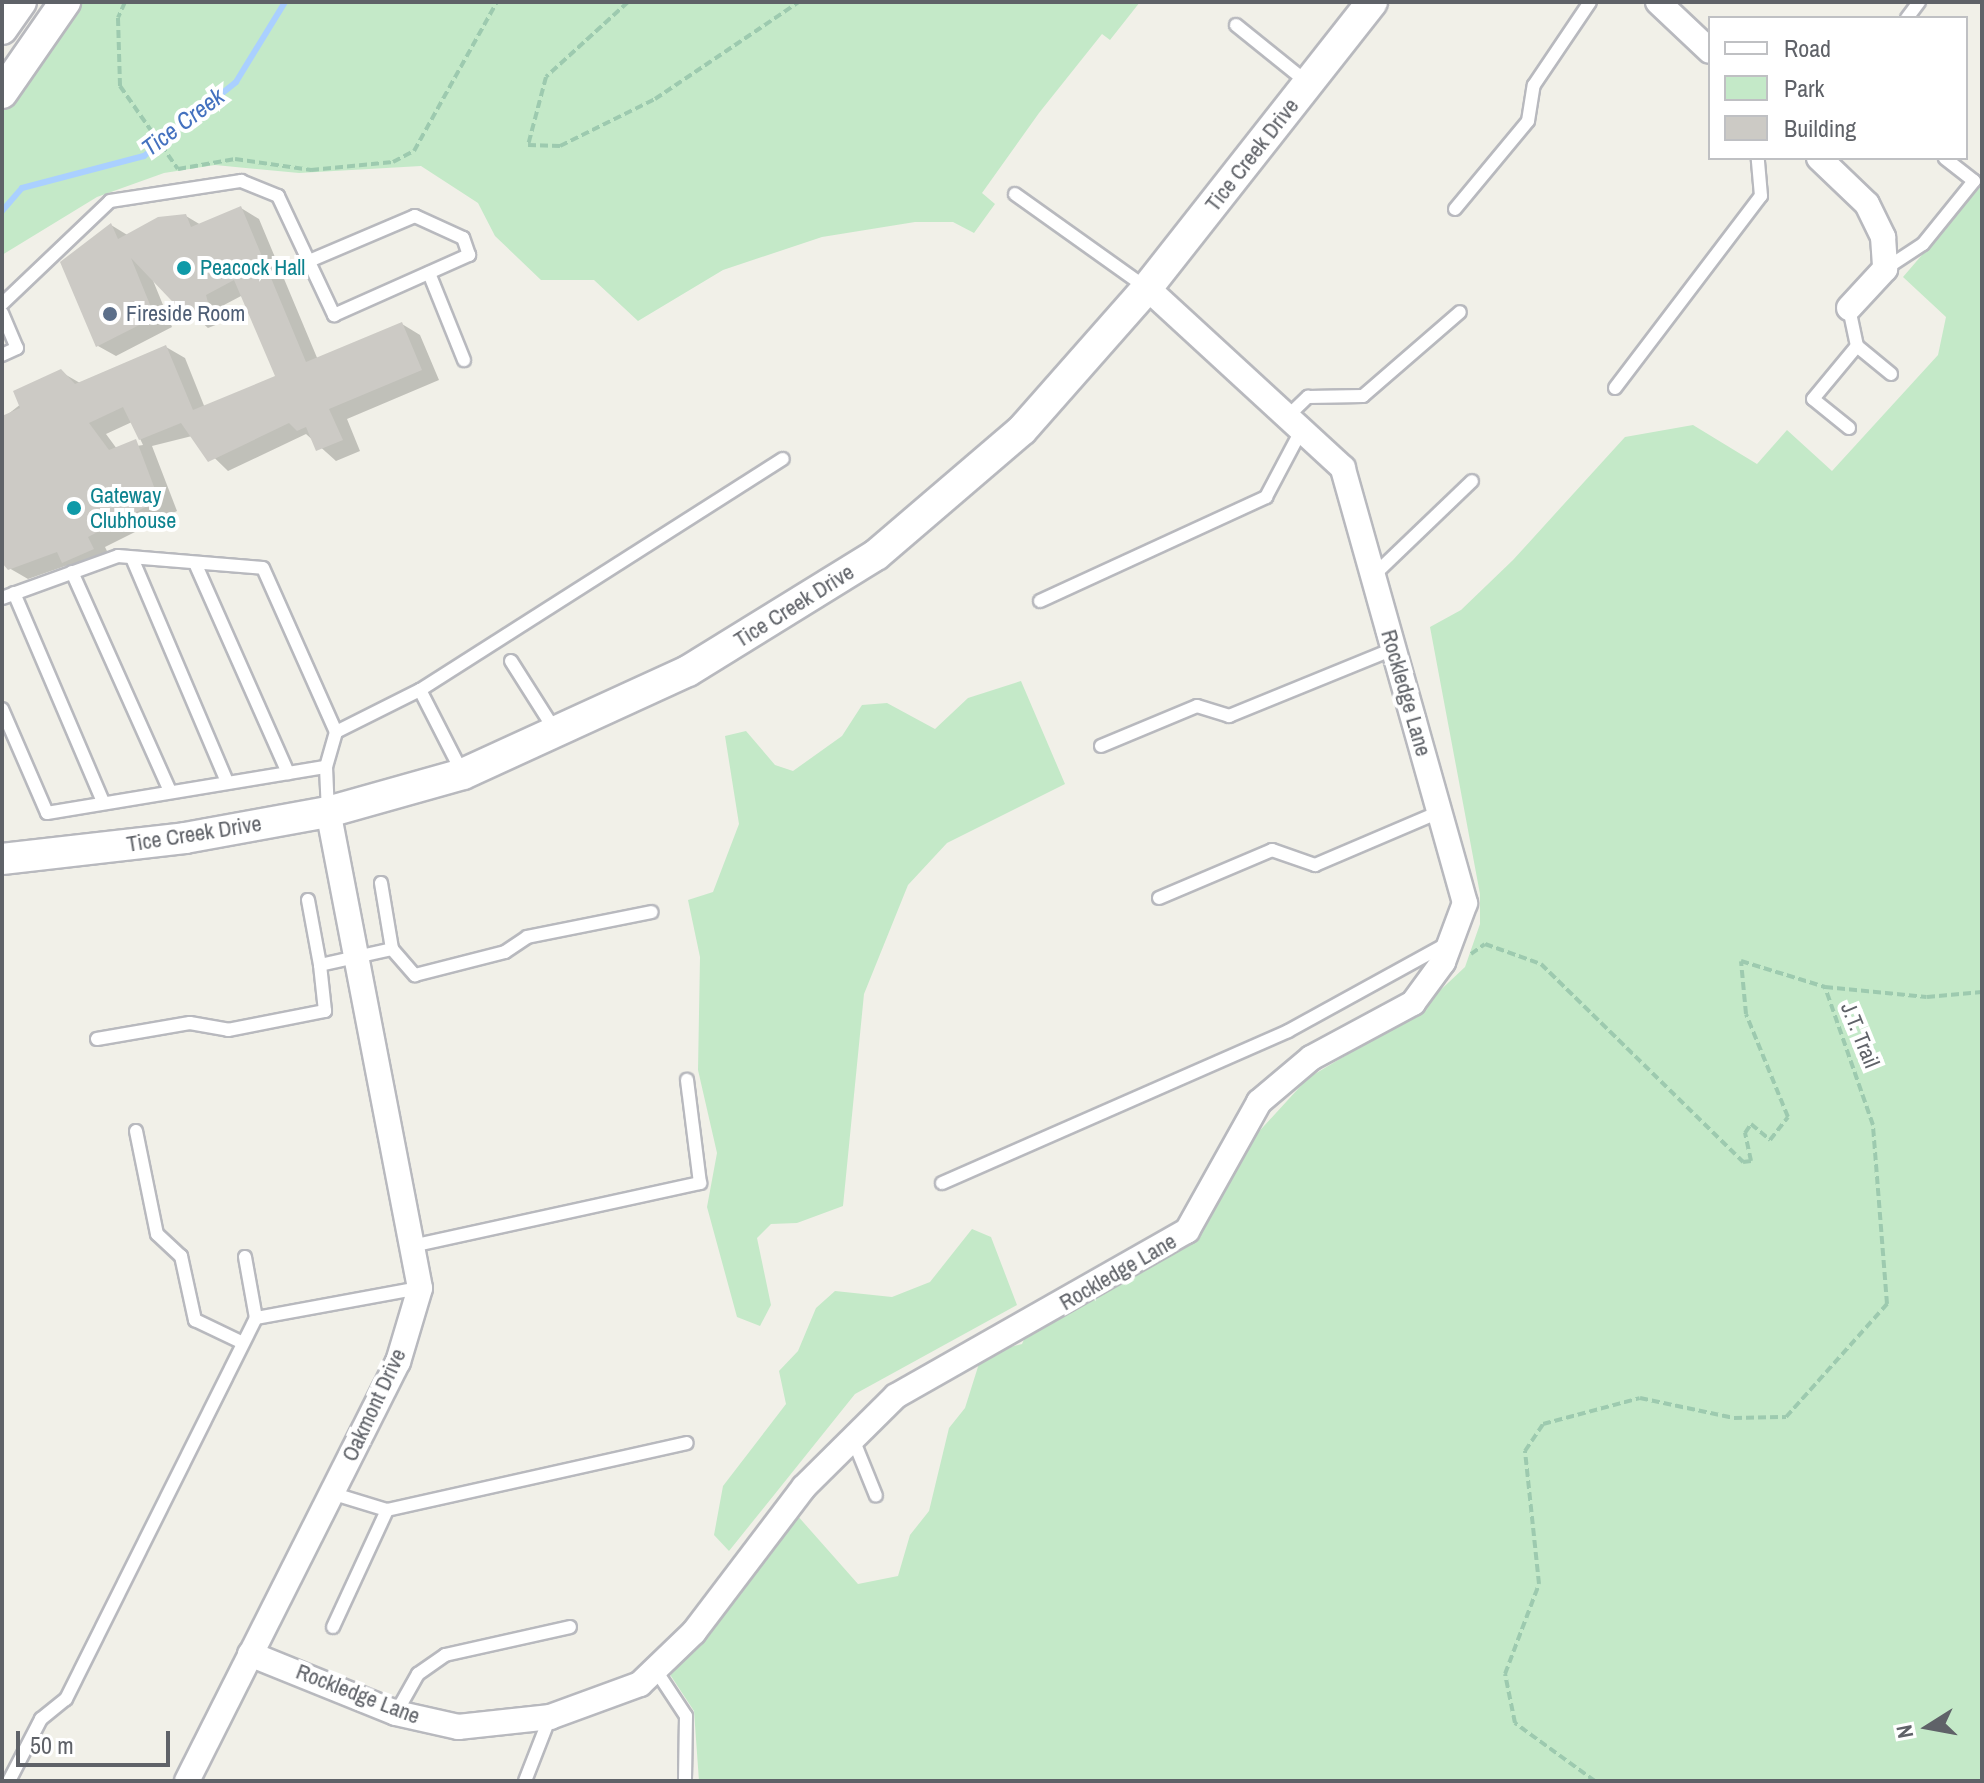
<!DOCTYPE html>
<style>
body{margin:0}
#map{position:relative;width:1984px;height:1783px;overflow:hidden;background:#f1f0e8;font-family:"Archivo Narrow",sans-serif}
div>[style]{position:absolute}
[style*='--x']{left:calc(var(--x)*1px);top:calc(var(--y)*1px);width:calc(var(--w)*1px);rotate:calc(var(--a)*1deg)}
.green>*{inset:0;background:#c4e9c8}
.shadow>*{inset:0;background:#0003}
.stream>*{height:6px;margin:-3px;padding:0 3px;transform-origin:3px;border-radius:3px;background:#aad0ff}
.building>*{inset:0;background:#cccac5}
.path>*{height:4px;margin-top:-2px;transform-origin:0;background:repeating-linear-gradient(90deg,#9dcaaf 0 8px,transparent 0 12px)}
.roads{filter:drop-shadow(2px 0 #b8b9be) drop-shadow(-2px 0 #b8b9be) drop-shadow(0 2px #b8b9be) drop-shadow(0 -2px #b8b9be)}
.service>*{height:12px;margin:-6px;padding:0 6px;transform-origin:6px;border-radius:6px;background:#fff}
.minor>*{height:24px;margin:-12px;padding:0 12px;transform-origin:12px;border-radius:12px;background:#fff}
.tertiary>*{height:30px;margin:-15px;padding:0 15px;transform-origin:15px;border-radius:15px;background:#fff}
.dots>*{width:22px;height:22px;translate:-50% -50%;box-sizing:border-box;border:4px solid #fff;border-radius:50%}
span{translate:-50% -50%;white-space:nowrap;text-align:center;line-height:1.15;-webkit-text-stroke:8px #fff;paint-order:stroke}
.street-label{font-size:22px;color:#5f6268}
.culture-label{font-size:22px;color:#0d838f}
.left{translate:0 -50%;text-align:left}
.service-label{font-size:22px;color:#4e5e75}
.water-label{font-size:24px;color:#4471bf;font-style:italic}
.frame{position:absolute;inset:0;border:4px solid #5f6268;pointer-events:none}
.legend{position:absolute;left:1708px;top:16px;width:260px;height:144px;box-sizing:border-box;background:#fff;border:2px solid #bfc0c3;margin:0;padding:10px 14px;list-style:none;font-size:24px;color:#5f6268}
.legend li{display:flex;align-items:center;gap:16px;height:40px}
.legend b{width:40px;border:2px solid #bfc0c3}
.north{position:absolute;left:1888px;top:1687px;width:80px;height:80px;-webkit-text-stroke:6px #fff;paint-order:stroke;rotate:259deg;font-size:22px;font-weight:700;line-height:32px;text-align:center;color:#5f6268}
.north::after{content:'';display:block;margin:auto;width:28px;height:36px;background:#5f6268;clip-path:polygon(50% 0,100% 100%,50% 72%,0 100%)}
.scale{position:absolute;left:16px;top:1731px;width:154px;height:36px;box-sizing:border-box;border:4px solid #5f6268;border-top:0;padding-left:10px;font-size:24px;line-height:28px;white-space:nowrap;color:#5f6268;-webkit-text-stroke:6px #fff;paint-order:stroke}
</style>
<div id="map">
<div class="green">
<div style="clip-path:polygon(80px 2px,1140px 2px,1110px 40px,1102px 34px,1039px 113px,982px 193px,995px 204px,974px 233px,953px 222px,915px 222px,822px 237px,723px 270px,638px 321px,594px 280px,541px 280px,495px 236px,478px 203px,421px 166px,299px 173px,215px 165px,164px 173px,97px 197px,2px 255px,2px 107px)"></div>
<div style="clip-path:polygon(1982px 185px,1982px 1781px,699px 1781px,694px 1711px,669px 1673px,709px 1634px,796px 1514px,858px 1584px,898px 1576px,910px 1535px,929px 1511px,949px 1428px,965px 1408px,982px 1354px,1022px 1344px,1027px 1333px,1183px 1246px,1253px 1138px,1308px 1078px,1415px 1014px,1465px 967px,1480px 924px,1480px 894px,1430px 627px,1461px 610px,1513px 560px,1625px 437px,1693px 425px,1757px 464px,1787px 430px,1832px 471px,1938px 355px,1946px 317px,1903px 277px)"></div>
<div style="clip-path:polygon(1021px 681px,1065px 784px,947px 843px,908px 885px,864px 994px,843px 1206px,797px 1223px,771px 1224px,757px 1238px,771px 1305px,760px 1326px,737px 1317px,707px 1207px,717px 1153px,698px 1070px,700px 957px,688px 900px,713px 892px,739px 824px,725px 736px,746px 731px,775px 765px,793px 771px,842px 736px,862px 705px,887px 703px,935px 729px,968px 698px)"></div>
<div style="clip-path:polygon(972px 1229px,991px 1237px,1017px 1305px,855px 1394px,729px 1551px,714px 1535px,723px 1486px,786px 1404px,779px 1371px,798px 1351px,816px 1308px,835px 1291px,892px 1297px,930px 1282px)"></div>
</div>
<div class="shadow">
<div style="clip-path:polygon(evenodd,241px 208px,259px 219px,318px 360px,402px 324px,420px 335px,439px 380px,347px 419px,360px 451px,336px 461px,306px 434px,228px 471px,192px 436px,152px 446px,177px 511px,105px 547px,111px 559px,82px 573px,68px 565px,28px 579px,9px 568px,2px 555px,2px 419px,61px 372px,80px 383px,166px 347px,185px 358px,205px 408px,277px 377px,243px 295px,224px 305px,228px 320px,208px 328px,152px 278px,172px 327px,116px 356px,98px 346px,111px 225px,129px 236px,186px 216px,201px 225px,241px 208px,132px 422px,143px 445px,117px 449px,106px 434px,132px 422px)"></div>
</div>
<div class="stream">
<div style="--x:2;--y:211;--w:30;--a:-49"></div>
<div style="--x:22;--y:188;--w:126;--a:-14.7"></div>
<div style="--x:144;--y:156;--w:118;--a:-38.8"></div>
<div style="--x:236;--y:82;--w:94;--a:-58.5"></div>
</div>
<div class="building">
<div style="clip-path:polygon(241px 206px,306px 362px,402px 322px,422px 370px,329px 409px,343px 440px,316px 451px,306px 427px,297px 431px,289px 423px,208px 462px,181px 423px,139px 440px,123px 407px,89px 423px,109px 450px,136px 439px,159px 500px,88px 537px,94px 549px,62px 563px,57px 552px,8px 570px,2px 563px,2px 416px,20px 408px,13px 391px,61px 369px,75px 384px,166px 345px,193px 410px,275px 376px,234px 280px,206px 295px,210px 310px,188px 318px,131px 258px,155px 317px,96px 347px,60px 262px,111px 223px,118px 239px,158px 217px,186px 214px,191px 227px)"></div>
</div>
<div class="path">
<div style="--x:125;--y:2;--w:17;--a:114"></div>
<div style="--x:118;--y:18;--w:68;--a:88.3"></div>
<div style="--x:120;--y:86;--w:101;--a:55.1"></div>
<div style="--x:178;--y:169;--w:58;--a:-10"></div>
<div style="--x:235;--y:159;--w:77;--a:8.2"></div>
<div style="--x:311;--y:170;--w:82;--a:-5.6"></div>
<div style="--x:393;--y:162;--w:24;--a:-28"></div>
<div style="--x:414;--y:151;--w:171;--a:-60.9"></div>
<div style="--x:628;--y:2;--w:111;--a:137.6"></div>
<div style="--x:546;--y:77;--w:70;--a:104.8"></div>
<div style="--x:528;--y:145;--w:32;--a:2"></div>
<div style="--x:560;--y:146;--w:106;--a:-26.3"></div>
<div style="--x:655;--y:99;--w:174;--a:-34"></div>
<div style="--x:1471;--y:954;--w:17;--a:-36"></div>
<div style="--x:1485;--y:944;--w:59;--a:19.7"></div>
<div style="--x:1541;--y:964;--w:283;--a:44.4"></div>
<div style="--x:1743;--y:1162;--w:8;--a:-7"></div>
<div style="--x:1751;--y:1161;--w:29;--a:-102"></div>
<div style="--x:1745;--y:1133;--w:11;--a:-56"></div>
<div style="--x:1751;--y:1124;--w:25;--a:40"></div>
<div style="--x:1770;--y:1140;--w:29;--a:-52"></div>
<div style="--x:1788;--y:1117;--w:111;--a:-112.2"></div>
<div style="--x:1746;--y:1014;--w:53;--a:-95.4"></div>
<div style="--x:1741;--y:961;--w:88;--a:17.2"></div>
<div style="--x:1595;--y:1781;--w:99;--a:-144.1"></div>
<div style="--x:1515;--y:1723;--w:50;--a:-101.5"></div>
<div style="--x:1505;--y:1674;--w:96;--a:-69.3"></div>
<div style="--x:1539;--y:1584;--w:134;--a:-96"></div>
<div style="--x:1525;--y:1451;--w:32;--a:-56"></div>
<div style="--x:1543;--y:1424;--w:100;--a:-15"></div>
<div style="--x:1640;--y:1398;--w:96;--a:12"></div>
<div style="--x:1734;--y:1418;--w:52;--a:-1.1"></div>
<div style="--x:1786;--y:1417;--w:152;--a:-48.2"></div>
<div style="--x:1887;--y:1304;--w:180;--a:-94.5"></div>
<div style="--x:1873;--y:1125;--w:146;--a:-109.2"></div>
<div style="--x:1825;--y:987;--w:102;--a:5.6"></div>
<div style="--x:1927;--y:997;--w:55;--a:-5.2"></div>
</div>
<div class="roads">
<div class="service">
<div style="--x:1907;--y:18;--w:20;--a:-53"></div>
<div style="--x:1236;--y:25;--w:92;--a:38.9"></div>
<div style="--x:1015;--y:194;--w:162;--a:35.5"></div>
<div style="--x:1455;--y:209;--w:114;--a:-50.3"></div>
<div style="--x:1528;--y:121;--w:36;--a:-81"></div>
<div style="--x:1534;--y:85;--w:100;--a:-56"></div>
<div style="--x:1885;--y:269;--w:45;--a:-33.3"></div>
<div style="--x:1923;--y:244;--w:81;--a:-51"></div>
<div style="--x:1974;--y:181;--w:37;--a:-142"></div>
<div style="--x:429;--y:273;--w:94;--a:68.1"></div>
<div style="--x:2;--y:304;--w:149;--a:-43.6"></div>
<div style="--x:110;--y:201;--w:133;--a:-8.7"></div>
<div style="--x:241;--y:181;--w:40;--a:22"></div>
<div style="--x:278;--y:196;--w:132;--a:64.8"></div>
<div style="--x:334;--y:315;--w:148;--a:-24"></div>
<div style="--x:469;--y:255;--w:18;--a:-109"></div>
<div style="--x:463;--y:238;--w:53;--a:-155.4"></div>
<div style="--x:415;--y:216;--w:115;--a:157"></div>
<div style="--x:2;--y:313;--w:38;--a:67"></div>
<div style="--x:17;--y:348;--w:17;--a:155"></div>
<div style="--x:1857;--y:346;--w:44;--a:39.5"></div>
<div style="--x:1615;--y:388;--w:241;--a:-52.8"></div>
<div style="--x:1761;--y:196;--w:38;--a:-95"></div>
<div style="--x:1288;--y:416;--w:28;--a:-44"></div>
<div style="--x:1308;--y:397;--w:55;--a:-1"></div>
<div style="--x:1363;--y:396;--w:128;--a:-40.9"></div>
<div style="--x:1849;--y:428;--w:46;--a:-141.1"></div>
<div style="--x:1813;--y:399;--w:69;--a:-50.3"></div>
<div style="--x:1857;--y:346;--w:39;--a:-102"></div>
<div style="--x:132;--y:558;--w:243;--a:67"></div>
<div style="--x:195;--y:563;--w:230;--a:66.1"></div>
<div style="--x:72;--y:572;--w:240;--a:65.9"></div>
<div style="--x:1373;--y:576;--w:137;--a:-43.8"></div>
<div style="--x:14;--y:593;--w:227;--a:66.9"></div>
<div style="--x:2;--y:598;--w:123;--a:-19.9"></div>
<div style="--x:118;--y:556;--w:145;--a:4.7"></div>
<div style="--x:263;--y:568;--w:180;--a:66"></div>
<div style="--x:336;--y:732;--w:36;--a:106"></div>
<div style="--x:1040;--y:601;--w:249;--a:-24.7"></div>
<div style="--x:1266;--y:497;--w:77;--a:-62.1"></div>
<div style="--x:511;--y:661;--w:84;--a:57.6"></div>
<div style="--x:420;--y:690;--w:94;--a:62.9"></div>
<div style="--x:2;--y:709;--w:113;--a:66.6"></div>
<div style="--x:47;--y:813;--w:283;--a:-9.4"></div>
<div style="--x:326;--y:767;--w:45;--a:87.5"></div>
<div style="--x:336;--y:732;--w:94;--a:-26.6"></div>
<div style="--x:420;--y:690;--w:430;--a:-32.5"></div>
<div style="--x:1101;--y:746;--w:104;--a:-22.6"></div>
<div style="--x:1197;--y:706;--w:34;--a:17"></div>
<div style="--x:1229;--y:716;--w:177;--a:-22.2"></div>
<div style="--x:381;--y:883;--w:67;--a:80.5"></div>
<div style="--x:1159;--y:898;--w:123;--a:-23"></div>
<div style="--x:1272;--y:850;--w:46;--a:19.2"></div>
<div style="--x:1315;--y:865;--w:135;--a:-23.1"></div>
<div style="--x:308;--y:900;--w:66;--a:79.5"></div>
<div style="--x:97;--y:1039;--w:94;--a:-9.8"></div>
<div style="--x:190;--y:1023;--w:39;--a:10"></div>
<div style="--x:228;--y:1030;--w:99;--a:-11.1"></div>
<div style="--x:325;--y:1011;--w:46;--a:-96.2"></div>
<div style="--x:320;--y:965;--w:74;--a:-12.5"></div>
<div style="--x:392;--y:949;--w:35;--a:49"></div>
<div style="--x:415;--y:975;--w:93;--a:-14.3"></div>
<div style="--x:505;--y:952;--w:27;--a:-34"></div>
<div style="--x:527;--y:937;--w:127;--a:-11.3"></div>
<div style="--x:136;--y:1131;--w:105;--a:78.5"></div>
<div style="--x:157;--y:1234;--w:33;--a:43"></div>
<div style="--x:181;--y:1256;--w:66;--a:77.7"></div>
<div style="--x:195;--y:1320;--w:53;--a:25.6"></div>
<div style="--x:942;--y:1183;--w:378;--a:-23.7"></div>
<div style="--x:1288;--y:1031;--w:183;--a:-28.8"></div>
<div style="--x:416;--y:1245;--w:291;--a:-12.3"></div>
<div style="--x:700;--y:1183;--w:104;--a:-97.2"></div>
<div style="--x:245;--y:1257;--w:62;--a:79.8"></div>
<div style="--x:853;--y:1439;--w:61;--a:68"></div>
<div style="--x:331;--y:1493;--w:59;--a:16.9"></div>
<div style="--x:387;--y:1510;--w:307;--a:-12.6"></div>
<div style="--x:333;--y:1627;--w:129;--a:-65.2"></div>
<div style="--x:655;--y:1669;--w:56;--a:56.6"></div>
<div style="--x:686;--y:1716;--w:65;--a:90.9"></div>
<div style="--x:396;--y:1713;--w:45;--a:-60.6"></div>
<div style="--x:418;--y:1674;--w:33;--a:-35"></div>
<div style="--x:445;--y:1655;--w:128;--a:-12.6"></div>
<div style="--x:9;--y:1781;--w:70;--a:-62.7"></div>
<div style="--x:41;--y:1719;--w:32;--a:-39"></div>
<div style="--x:66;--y:1699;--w:426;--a:-63.5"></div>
<div style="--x:256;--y:1318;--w:167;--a:-10.4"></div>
<div style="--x:525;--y:1781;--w:69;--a:-68.7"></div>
</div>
<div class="minor">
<div style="--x:1658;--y:2;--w:71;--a:43.3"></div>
<div style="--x:1819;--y:158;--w:66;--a:43.8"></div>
<div style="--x:1867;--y:204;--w:37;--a:64"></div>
<div style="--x:1883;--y:237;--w:32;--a:86"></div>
<div style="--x:1885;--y:269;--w:53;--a:132.7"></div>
<div style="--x:250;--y:1654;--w:157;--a:22"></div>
<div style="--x:396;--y:1713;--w:64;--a:12.7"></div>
<div style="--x:458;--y:1727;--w:93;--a:-6.2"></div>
<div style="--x:550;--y:1717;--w:96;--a:-20.1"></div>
<div style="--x:640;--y:1684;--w:75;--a:-43.9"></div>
<div style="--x:694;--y:1632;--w:182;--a:-52.8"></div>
<div style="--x:804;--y:1487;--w:129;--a:-44.7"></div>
<div style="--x:896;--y:1396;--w:335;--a:-29.6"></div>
<div style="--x:1187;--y:1231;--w:148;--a:-60.8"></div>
<div style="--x:1259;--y:1102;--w:68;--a:-40.2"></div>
<div style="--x:1311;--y:1058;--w:116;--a:-28.3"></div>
<div style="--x:1413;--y:1003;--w:51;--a:-53.8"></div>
<div style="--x:1443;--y:962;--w:63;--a:-69.6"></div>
<div style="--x:1465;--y:903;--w:452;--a:-105.7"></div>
<div style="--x:1343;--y:468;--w:266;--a:-137.4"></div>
<div style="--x:187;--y:1781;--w:469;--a:-63.3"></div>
<div style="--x:398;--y:1362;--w:77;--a:-73.4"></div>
<div style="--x:420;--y:1288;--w:485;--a:-100.9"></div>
</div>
<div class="tertiary">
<div style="--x:2;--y:29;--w:33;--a:-55"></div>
<div style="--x:2;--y:93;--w:111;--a:-55.3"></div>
<div style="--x:2;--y:859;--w:184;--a:-6.5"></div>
<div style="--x:185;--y:838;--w:145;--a:-10.3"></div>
<div style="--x:328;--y:812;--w:140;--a:-15.7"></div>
<div style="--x:463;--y:774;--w:247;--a:-24.6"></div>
<div style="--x:688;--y:671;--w:221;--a:-31.7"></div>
<div style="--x:876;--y:555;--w:192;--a:-40.6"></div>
<div style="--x:1022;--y:430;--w:189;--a:-48.6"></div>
<div style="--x:1147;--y:288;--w:364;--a:-51.8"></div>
</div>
</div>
<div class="dots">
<div style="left:184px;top:268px;background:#0f9aa8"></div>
<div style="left:110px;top:314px;background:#5c6f8a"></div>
<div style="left:74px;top:508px;background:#0f9aa8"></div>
</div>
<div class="street-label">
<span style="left:1252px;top:155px;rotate:-52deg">Tice Creek Drive</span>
<span style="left:794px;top:606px;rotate:-32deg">Tice Creek Drive</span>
<span style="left:1406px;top:693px;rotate:74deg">Rockledge Lane</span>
<span style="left:194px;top:834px;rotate:-9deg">Tice Creek Drive</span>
<span style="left:1860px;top:1035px;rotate:68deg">J.T. Trail</span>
<span style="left:1118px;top:1272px;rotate:-30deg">Rockledge Lane</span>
<span style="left:374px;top:1405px;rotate:-65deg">Oakmont Drive</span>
<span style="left:358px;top:1694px;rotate:21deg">Rockledge Lane</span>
</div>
<div class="culture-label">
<span class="left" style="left:200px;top:268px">Peacock Hall</span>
<span class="left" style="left:90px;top:508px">Gateway<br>Clubhouse</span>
</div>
<div class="service-label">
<span class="left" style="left:126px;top:314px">Fireside Room</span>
</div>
<div class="water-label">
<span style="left:183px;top:122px;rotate:-37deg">Tice Creek</span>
</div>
<div class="frame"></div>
<ul class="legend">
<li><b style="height:10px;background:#fff"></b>Road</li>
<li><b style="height:22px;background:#c4e9c8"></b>Park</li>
<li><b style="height:22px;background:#cccac5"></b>Building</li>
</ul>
<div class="north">N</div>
<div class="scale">50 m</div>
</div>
